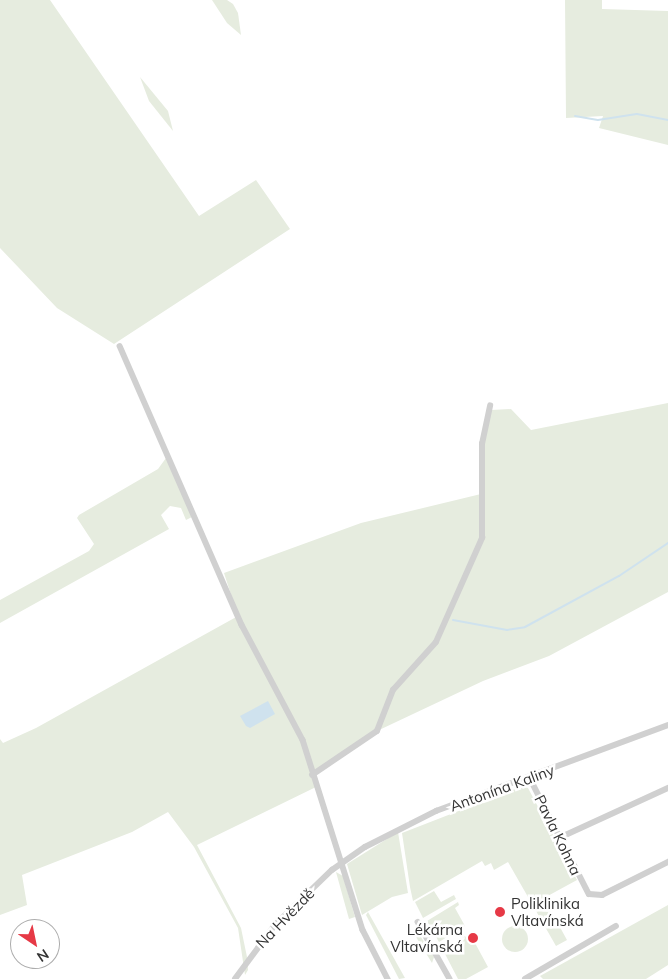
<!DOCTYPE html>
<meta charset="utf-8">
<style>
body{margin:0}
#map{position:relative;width:668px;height:979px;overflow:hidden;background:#fff;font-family:Mulish,sans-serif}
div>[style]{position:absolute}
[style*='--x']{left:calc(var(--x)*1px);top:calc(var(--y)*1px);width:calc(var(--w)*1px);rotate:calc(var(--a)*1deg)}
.green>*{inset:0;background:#e6ecdf}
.round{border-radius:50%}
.water>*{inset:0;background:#cfe2ee}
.stream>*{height:2px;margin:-1px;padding:0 1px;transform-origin:1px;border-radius:1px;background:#cfe2ee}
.street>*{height:5.5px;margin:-2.75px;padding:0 2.75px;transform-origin:2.75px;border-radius:2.75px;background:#d0d0d0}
.dots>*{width:14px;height:14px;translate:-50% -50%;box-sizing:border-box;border:2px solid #fff;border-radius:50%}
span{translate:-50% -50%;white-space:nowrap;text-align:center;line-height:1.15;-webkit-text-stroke:5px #fff;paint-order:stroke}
.street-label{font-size:15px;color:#333}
.poi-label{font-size:15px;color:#333}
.left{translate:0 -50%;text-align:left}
.right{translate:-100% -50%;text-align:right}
.north{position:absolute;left:10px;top:919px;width:50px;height:50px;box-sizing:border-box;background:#fff;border:1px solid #adadad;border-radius:50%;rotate:146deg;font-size:14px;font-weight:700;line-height:20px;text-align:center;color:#333}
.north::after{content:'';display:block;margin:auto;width:18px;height:22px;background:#e63946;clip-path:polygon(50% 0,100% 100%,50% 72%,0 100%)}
</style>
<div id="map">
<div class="green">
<div style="clip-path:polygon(0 0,50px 0,199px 216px,256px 180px,290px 229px,114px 344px,57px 308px,0 248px)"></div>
<div style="clip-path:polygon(212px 0,227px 0,233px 4px,238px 13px,241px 35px,227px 23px)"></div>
<div style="clip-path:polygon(565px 0,602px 0,602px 9px,668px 11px,668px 145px,599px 128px,603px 116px,566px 118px)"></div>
<div style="clip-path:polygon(140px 77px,168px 111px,173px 131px,149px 101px)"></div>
<div style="clip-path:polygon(668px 403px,668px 592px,549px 656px,483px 681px,377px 731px,312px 775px,316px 787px,197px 845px,241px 928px,247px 957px,248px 970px,245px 975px,238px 928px,194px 847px,168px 812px,132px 832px,22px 875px,27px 905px,0 915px,0 739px,3px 743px,36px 728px,238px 616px,224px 573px,361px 523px,481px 494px,482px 444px,491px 410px,511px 409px,531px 430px)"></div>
<div style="clip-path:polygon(166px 458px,192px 517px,186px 520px,181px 508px,170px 506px,161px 515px,169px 529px,0 623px,0 600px,89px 551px,94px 544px,77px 518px,79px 515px,158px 469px)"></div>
<div style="clip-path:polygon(523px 786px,528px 788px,577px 880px,544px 898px,567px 940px,556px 946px,508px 862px,494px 870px,491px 863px,485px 866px,482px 861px,413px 901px,410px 887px,402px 833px)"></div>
<div style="clip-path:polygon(398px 832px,408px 893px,392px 897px,362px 915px,347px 864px)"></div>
<div style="clip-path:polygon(336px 872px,343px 876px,355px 917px,349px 919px)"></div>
<div style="clip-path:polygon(434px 891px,441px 902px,454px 895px,456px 899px,423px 918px,415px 902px)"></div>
<div style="clip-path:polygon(458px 902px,459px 905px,455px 908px,465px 926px,439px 942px,427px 921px)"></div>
<div style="clip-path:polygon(668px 905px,668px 965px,646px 979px,543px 979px,540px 976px)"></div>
<div style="clip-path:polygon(368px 912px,405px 978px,399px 979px,366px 915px)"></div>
<div class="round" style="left:502px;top:926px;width:26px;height:26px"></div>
<div style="clip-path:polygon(419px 934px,434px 957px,432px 963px,416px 937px)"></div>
<div style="clip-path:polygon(465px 936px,471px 945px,475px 943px,488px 967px,466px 979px,458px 979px,443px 950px)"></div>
</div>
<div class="water">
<div style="clip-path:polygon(268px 701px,275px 714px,250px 728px,246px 726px,240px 716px)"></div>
</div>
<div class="stream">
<div style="--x:575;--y:116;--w:23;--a:10"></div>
<div style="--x:598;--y:120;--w:39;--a:-9"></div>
<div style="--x:637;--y:114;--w:32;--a:11"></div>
<div style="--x:453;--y:620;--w:55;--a:10.5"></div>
<div style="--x:507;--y:630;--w:18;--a:-9"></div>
<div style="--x:525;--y:627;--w:107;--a:-28.5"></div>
<div style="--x:619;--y:576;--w:59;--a:-34"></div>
</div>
<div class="street">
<div style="--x:120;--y:346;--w:305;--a:66.4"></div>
<div style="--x:242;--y:625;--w:130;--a:62.1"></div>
<div style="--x:303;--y:740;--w:199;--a:72.5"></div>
<div style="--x:363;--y:930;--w:55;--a:63"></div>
<div style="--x:312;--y:775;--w:78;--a:-34.1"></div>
<div style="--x:377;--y:731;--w:44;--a:-68.7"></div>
<div style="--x:393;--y:690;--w:64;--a:-48.1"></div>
<div style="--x:436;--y:642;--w:114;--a:-66.1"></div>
<div style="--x:482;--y:538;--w:94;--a:-90"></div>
<div style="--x:482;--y:444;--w:39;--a:-78"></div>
<div style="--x:530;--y:778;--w:130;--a:63"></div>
<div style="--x:589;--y:894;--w:13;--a:4"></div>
<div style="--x:602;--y:895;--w:74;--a:-26.6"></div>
<div style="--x:559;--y:838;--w:120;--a:-24.6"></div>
<div style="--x:418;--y:922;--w:65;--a:60.7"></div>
<div style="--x:235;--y:979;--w:67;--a:-53.5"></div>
<div style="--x:275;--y:925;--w:79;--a:-44"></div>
<div style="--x:332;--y:870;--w:40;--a:-34.9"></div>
<div style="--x:365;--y:847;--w:80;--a:-26.9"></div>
<div style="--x:436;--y:811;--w:247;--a:-20.3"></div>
<div style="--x:525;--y:979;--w:105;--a:-30.2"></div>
</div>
<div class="dots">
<div style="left:500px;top:912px;background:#e63946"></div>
<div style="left:473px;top:938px;background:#e63946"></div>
</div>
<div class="street-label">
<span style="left:502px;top:788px;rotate:-20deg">Antonína Kaliny</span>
<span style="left:558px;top:835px;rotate:64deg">Pavla Kohna</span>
<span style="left:285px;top:918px;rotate:-46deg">Na Hvězdě</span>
</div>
<div class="poi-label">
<span class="left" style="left:511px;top:912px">Poliklinika<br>Vltavínská</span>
<span class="right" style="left:463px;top:938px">Lékárna<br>Vltavínská</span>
</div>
<div class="north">N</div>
</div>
